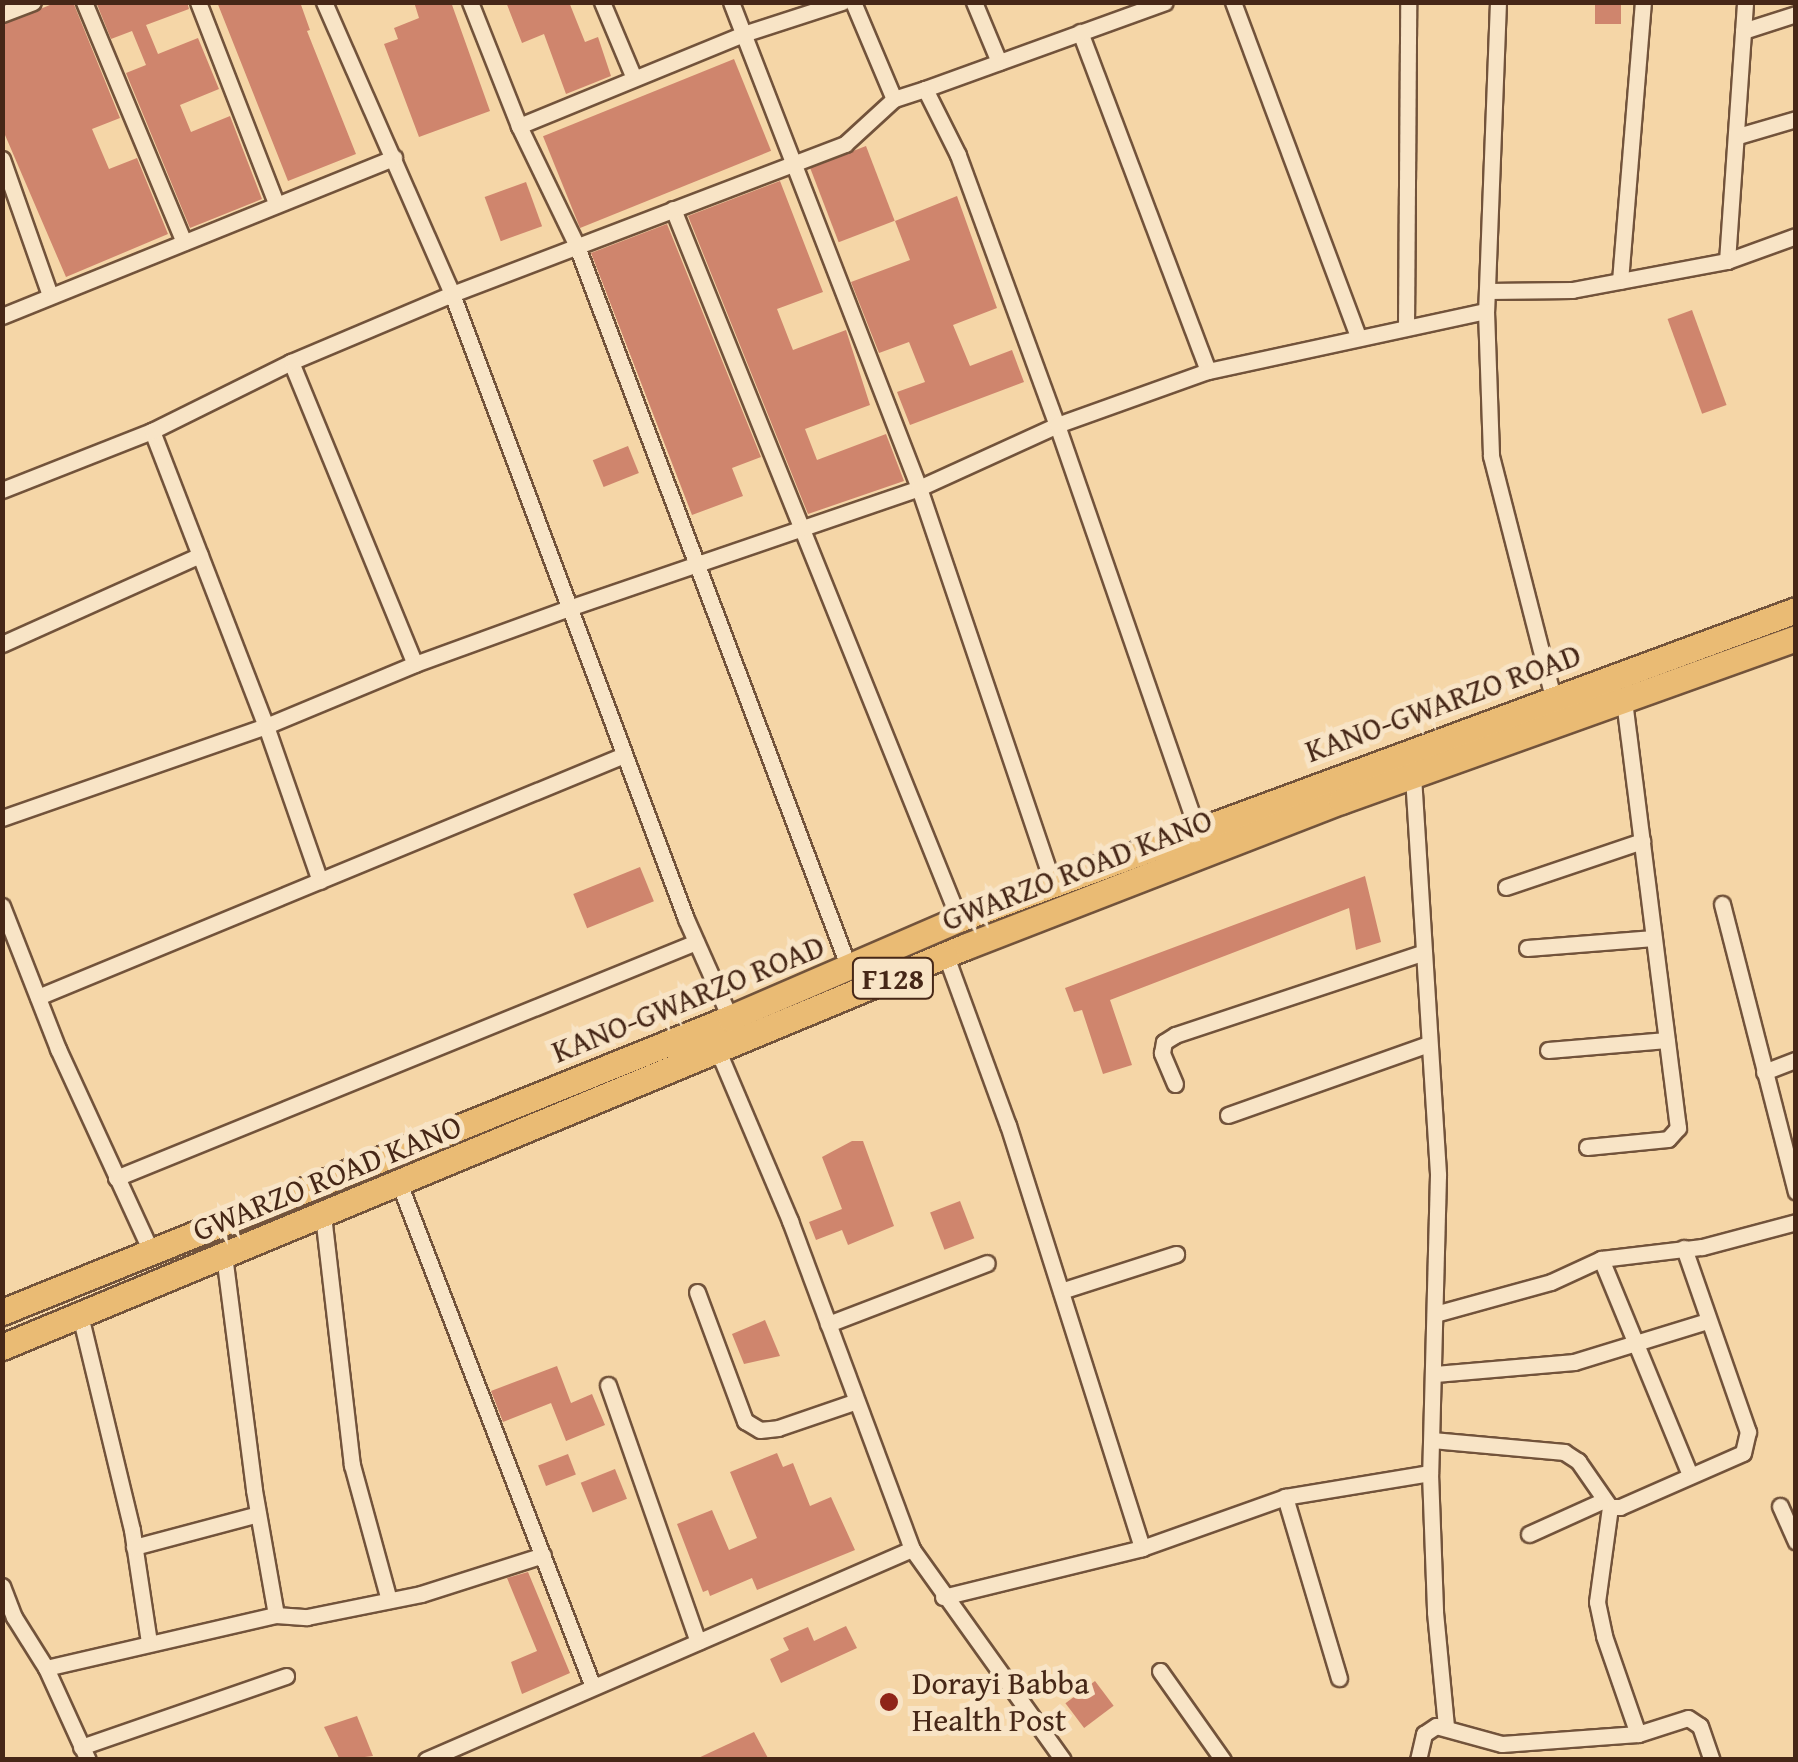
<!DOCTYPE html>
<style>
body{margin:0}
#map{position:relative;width:1798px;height:1762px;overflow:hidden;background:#f5d6a7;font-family:"Gentium Book Plus",serif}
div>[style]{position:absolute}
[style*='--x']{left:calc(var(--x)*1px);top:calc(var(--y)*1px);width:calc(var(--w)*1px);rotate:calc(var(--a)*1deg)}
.building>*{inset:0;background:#cf856d;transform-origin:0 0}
.roads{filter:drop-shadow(2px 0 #72533b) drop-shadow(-2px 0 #72533b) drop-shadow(0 2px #72533b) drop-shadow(0 -2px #72533b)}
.minor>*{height:15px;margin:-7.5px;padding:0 7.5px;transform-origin:7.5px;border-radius:7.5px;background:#f8e4c6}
.primary>*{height:25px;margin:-12.5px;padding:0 12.5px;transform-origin:12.5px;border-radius:12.5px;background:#eabb74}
.dots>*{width:28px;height:28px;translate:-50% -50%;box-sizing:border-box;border:5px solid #f8e4c6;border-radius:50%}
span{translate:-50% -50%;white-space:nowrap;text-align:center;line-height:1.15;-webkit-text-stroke:10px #f8e4c6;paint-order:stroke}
.shield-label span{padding:2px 8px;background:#f8e4c6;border:2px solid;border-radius:8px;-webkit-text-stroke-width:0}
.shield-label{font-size:30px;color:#462717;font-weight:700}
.street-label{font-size:32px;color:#462717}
.poi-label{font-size:32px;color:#462717}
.left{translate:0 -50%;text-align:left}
.frame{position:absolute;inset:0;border:5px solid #462717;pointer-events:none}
</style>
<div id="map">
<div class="building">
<div style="clip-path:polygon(57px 2px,73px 2px,120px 118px,92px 129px,109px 169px,137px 158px,168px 234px,66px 277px,2px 128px,2px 25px)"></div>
<div style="clip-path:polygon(96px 2px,187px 2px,189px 9px,146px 25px,158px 54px,198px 38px,219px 89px,180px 105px,191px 132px,230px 116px,262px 199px,190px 228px,126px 73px,146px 65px,132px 31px,111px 39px)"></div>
<div style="clip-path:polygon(217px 2px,300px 2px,310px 30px,307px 31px,356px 154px,288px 181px)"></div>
<div style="clip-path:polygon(414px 2px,451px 2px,490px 111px,419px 137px,384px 44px,398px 39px,394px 28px,419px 18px)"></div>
<div style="clip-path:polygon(506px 2px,569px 2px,585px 42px,598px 37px,611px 76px,566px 94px,544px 34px,522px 43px)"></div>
<div style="left:1595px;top:2px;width:26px;height:22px"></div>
<div style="left:734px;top:59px;width:99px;height:206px;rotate:68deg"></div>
<div style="left:866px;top:146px;width:80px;height:60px;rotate:69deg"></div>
<div style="clip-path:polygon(780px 181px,823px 292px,777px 309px,793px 350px,846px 330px,870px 405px,805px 429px,817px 460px,886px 434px,904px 481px,808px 514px,688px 216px)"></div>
<div style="left:526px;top:182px;width:47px;height:44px;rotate:70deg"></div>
<div style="clip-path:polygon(957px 196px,997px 308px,953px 325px,970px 366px,1012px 350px,1024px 382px,910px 425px,897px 392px,925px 382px,909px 342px,879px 353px,851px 282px,910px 260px,895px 221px)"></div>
<div style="clip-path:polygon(667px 224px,761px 457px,732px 468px,743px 496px,692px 515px,591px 253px)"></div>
<div style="left:1692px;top:310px;width:101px;height:26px;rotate:70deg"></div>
<div style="left:628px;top:446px;width:29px;height:38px;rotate:68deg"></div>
<div style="left:640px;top:867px;width:37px;height:72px;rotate:68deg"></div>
<div style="clip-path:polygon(1365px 876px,1381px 942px,1356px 950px,1349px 908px,1110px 1000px,1132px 1065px,1103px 1074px,1082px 1010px,1074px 1012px,1065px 988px)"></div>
<div style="clip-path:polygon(852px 1141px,863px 1141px,894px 1226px,848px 1245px,842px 1230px,816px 1240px,809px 1222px,842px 1209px,822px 1157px)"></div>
<div style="left:960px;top:1201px;width:40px;height:32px;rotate:69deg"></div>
<div style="clip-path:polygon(765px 1320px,780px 1356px,744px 1364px,732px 1334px)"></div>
<div style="clip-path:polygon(557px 1366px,571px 1403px,592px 1394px,605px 1425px,566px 1441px,551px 1403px,503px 1422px,491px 1391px)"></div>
<div style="clip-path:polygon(777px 1453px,783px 1467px,793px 1463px,810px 1506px,831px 1497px,855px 1550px,757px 1590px,752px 1578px,710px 1596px,708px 1590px,703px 1592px,677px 1524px,712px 1510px,729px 1550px,757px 1538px,730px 1472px)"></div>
<div style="left:568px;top:1454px;width:22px;height:32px;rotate:69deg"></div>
<div style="left:615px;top:1469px;width:32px;height:37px;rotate:68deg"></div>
<div style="clip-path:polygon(528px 1572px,570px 1673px,522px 1694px,511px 1662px,537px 1651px,507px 1578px)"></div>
<div style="clip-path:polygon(846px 1626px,857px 1648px,781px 1683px,770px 1659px,789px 1650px,783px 1638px,808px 1627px,814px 1641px)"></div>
<div style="left:1095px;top:1681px;width:31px;height:37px;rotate:53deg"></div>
<div style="clip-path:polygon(357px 1716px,373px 1756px,340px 1760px,324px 1727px)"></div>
<div style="clip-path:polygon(754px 1732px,769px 1760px,694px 1760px)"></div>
</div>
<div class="roads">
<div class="minor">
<div style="--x:84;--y:2;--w:260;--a:67.4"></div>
<div style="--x:198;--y:2;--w:216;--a:68.8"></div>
<div style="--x:324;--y:2;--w:319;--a:66.3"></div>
<div style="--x:452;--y:294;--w:667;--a:69.47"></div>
<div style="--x:686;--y:919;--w:108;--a:66"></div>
<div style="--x:470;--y:2;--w:133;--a:68.4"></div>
<div style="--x:519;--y:126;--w:131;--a:64.2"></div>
<div style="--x:576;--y:244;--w:774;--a:69.34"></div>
<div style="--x:602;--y:2;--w:82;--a:67.2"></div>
<div style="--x:731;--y:2;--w:521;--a:68.85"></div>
<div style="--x:919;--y:488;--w:417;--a:71.3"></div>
<div style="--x:853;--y:2;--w:105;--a:67.1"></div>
<div style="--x:974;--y:2;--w:65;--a:67.4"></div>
<div style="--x:1233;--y:2;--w:357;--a:69.5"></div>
<div style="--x:1498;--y:2;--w:309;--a:92.2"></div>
<div style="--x:1486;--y:311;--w:145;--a:88"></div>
<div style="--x:1491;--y:456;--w:249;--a:75.6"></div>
<div style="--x:2;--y:14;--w:33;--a:-21"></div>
<div style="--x:1743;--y:31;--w:56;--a:-17.8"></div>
<div style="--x:1080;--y:32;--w:362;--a:69.3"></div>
<div style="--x:925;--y:89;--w:255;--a:-19.9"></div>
<div style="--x:519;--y:126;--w:242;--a:-22.3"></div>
<div style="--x:743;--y:34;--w:104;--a:-17.9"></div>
<div style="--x:1738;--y:136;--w:60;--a:-16.3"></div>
<div style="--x:2;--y:159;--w:144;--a:70.6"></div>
<div style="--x:673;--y:209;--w:765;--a:68.06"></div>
<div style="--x:1727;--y:261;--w:260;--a:-86"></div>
<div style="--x:1620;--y:281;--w:280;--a:-85.3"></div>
<div style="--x:1487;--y:291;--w:85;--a:-0.7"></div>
<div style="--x:1572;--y:290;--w:158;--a:-10.6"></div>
<div style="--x:1727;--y:261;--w:73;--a:-19.9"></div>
<div style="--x:2;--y:316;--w:423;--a:-22"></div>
<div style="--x:1406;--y:327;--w:325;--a:-89.6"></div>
<div style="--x:291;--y:362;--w:326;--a:67.7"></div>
<div style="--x:152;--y:431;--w:316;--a:68.9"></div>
<div style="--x:266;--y:726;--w:164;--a:70.8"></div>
<div style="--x:2;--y:490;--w:161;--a:-21.5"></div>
<div style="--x:152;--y:431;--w:155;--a:-26.4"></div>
<div style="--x:291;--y:362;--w:175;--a:-22.9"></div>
<div style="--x:452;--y:294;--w:421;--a:-20.9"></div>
<div style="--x:845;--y:144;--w:67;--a:-42.6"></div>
<div style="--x:894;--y:99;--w:33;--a:-18"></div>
<div style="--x:925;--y:89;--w:74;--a:63.4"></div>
<div style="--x:958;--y:155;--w:288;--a:69.9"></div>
<div style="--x:1057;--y:425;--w:429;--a:70.9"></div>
<div style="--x:2;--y:644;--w:217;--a:-24.2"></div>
<div style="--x:1413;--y:776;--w:400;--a:86.4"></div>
<div style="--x:1438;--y:1175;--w:298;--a:91.5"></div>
<div style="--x:1430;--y:1473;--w:139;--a:87.9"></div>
<div style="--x:1435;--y:1612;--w:115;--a:84.5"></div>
<div style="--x:2;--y:818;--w:280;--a:-19.2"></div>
<div style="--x:266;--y:726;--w:161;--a:-22.6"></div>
<div style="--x:415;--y:664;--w:164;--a:-20"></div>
<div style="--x:569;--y:608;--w:370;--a:-18.9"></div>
<div style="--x:919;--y:488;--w:152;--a:-24.5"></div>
<div style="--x:1057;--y:425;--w:160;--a:-19.7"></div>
<div style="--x:1208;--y:371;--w:284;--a:-12.2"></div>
<div style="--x:1506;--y:887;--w:144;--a:-18.7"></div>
<div style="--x:1722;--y:904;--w:297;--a:75.6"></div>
<div style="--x:2;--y:906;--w:154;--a:68.6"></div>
<div style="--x:58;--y:1049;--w:222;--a:65.3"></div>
<div style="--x:1527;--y:948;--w:127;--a:-4.5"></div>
<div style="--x:946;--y:956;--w:180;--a:69.9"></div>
<div style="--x:1008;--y:1125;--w:444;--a:72.4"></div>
<div style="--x:38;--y:997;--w:634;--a:-22.44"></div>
<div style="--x:1548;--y:1050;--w:119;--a:-4.8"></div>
<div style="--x:718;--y:1051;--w:185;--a:67"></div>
<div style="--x:790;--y:1221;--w:350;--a:69.6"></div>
<div style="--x:912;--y:1549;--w:259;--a:54.4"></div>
<div style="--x:1764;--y:1072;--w:34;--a:-21"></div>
<div style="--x:1175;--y:1084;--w:34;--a:-113"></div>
<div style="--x:1162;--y:1053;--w:11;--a:-80"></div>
<div style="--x:1164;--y:1042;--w:13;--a:-32"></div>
<div style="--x:1175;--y:1035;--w:262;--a:-18.4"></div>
<div style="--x:1228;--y:1115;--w:213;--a:-19.5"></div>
<div style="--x:1587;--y:1147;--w:81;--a:-5.6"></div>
<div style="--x:1668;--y:1139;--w:15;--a:-48"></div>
<div style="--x:1678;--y:1128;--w:430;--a:-97.2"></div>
<div style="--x:116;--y:1178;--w:626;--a:-22.14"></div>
<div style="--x:399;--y:1183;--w:540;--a:68.95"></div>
<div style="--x:323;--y:1215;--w:252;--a:83.4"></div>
<div style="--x:352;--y:1465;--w:140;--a:74.7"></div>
<div style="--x:224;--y:1255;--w:237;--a:82.7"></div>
<div style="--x:254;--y:1490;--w:127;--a:80"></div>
<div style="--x:1601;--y:1259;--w:231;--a:67.6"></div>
<div style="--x:1061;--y:1291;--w:121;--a:-17.8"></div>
<div style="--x:697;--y:1292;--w:138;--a:69.6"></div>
<div style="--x:745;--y:1421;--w:17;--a:31"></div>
<div style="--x:760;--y:1430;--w:18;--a:-6"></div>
<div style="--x:778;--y:1428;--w:83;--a:-18.9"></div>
<div style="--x:1435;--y:1314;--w:120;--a:-15.4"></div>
<div style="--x:1551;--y:1282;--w:55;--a:-24.7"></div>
<div style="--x:1601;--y:1259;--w:102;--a:-6.8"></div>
<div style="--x:1702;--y:1247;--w:97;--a:-14.9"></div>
<div style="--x:80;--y:1315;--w:221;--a:76.4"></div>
<div style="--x:132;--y:1530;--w:113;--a:81.4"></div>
<div style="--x:828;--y:1324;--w:170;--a:-21"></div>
<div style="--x:1435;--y:1374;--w:140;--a:-4.9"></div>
<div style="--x:1574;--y:1362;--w:139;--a:-17.1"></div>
<div style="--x:608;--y:1385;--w:272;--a:70.7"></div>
<div style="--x:1432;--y:1440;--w:133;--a:5.2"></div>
<div style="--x:1564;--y:1452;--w:17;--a:33"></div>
<div style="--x:1578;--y:1461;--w:56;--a:55.2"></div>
<div style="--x:1610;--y:1507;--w:10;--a:0"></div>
<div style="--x:1620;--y:1507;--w:134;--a:-23.7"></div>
<div style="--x:1743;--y:1453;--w:22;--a:-77"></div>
<div style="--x:1748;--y:1432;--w:195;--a:-109.2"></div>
<div style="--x:1285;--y:1497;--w:189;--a:73.4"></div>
<div style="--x:1780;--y:1506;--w:39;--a:66"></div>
<div style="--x:1610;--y:1507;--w:96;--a:97.8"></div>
<div style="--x:1597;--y:1602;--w:35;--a:78"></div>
<div style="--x:1604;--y:1636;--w:104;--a:70.9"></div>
<div style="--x:1529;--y:1534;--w:80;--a:-24.3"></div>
<div style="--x:134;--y:1547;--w:128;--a:-14.9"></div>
<div style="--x:2;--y:1586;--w:33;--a:69"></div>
<div style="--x:14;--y:1617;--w:60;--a:57.9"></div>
<div style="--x:46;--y:1668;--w:101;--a:65.5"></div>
<div style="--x:943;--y:1597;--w:205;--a:-13.8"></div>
<div style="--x:1142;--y:1548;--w:152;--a:-19.6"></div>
<div style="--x:1285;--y:1497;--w:147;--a:-9.4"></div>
<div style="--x:46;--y:1668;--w:236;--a:-13"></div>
<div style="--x:276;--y:1615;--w:31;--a:4"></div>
<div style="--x:307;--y:1617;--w:116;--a:-11.4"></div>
<div style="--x:421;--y:1594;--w:128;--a:-17.7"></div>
<div style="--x:1160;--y:1671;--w:109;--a:54.7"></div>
<div style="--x:81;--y:1747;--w:217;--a:-19.1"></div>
<div style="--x:426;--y:1760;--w:530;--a:-23.47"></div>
<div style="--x:1418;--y:1760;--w:27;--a:-77"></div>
<div style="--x:1424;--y:1734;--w:14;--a:-34"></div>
<div style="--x:1436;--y:1726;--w:68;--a:15.3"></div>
<div style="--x:1502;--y:1744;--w:136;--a:-4.2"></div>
<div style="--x:1638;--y:1734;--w:52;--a:-17.7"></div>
<div style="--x:1688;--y:1718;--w:14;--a:34"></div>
<div style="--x:1700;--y:1726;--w:36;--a:71"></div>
</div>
<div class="primary">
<div style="--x:2;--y:1312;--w:785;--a:-21.99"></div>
<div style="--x:730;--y:1018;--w:249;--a:-23.4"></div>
<div style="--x:959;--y:919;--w:892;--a:-20.26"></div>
<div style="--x:2;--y:1347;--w:1045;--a:-22.57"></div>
<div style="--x:967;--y:946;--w:401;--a:-21.2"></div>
<div style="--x:1341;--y:801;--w:483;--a:-19.7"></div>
</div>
</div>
<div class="dots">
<div style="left:889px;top:1702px;background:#8f2418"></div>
</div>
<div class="shield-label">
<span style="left:893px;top:978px">F128</span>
</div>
<div class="street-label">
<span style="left:1443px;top:703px;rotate:-20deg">KANO-GWARZO ROAD</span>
<span style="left:1077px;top:870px;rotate:-21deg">GWARZO ROAD KANO</span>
<span style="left:688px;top:999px;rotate:-22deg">KANO-GWARZO ROAD</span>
<span style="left:327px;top:1178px;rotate:-22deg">GWARZO ROAD KANO</span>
</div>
<div class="poi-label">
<span class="left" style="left:912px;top:1702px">Dorayi Babba<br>Health Post</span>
</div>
<div class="frame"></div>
</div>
